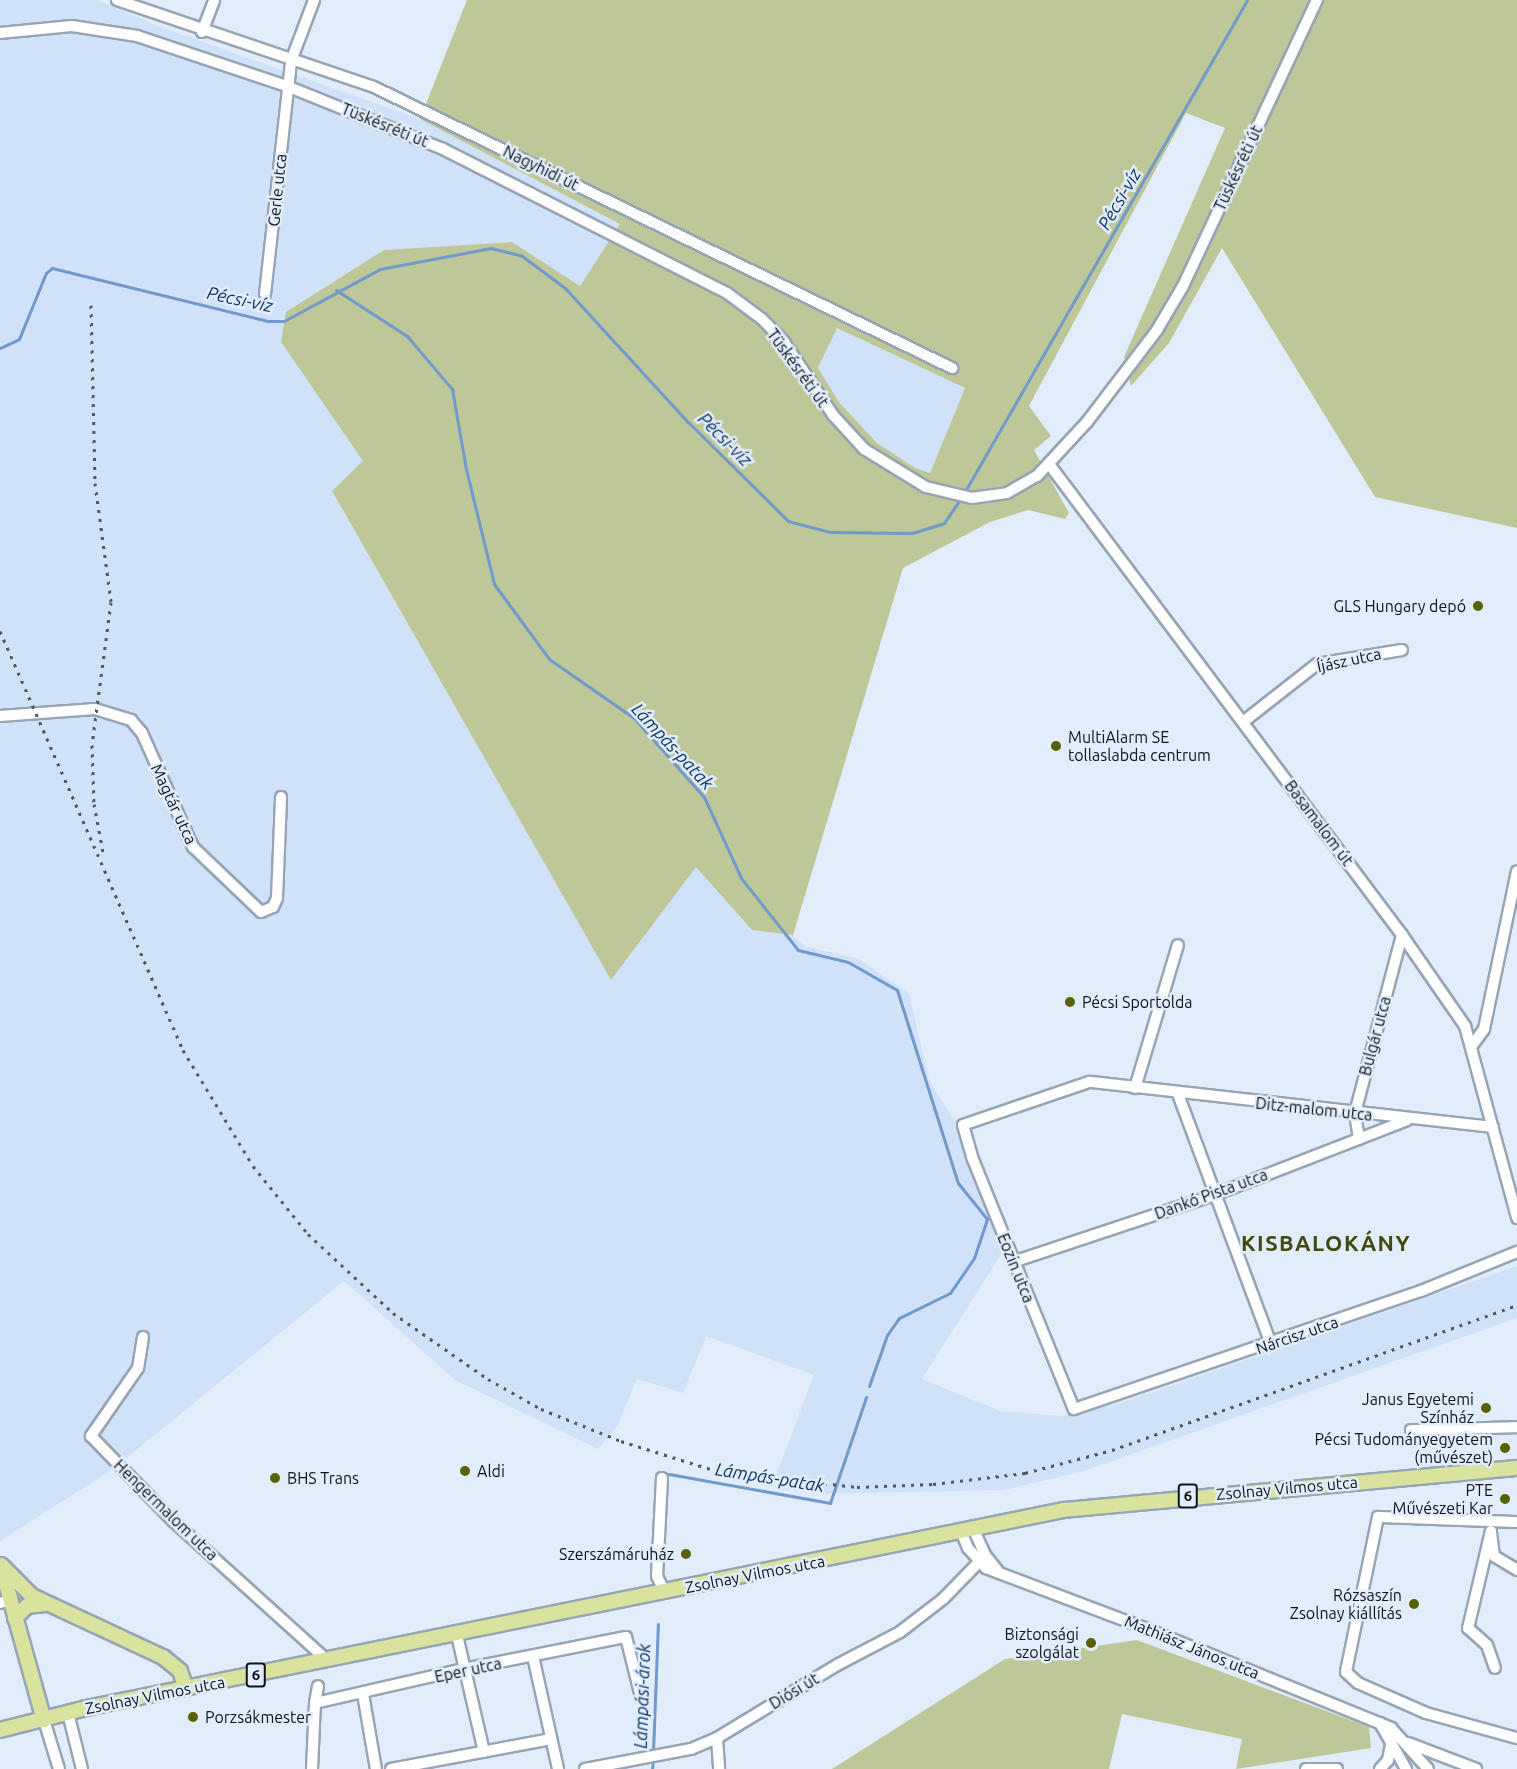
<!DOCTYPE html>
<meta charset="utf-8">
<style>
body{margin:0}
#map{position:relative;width:1517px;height:1769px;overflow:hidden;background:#e2edfb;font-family:Ubuntu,sans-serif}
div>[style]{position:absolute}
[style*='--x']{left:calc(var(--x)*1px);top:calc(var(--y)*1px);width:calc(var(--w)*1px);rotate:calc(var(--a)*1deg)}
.built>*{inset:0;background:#d0e2fa}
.green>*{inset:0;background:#bec798}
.stream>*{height:3px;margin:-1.5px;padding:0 1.5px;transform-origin:1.5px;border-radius:1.5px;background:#7199cc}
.roads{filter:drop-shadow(2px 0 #97a4b4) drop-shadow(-2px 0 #97a4b4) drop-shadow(0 2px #97a4b4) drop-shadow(0 -2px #97a4b4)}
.minor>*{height:10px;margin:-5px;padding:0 5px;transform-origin:5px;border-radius:5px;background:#fff}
.major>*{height:14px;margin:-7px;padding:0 7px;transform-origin:7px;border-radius:7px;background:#d9e39e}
.rail>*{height:3px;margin-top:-1.5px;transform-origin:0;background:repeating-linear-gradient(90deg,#51575f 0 3px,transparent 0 9px)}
.dots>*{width:16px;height:16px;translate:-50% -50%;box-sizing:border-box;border:3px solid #e2edfb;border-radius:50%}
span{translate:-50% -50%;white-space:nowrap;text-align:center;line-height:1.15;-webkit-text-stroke:5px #e2edfb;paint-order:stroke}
.shield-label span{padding:2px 4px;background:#e2edfb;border:2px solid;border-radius:4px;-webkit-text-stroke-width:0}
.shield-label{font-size:15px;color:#0f1319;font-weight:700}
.street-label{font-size:16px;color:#0f1319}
.poi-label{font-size:16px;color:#0f1319}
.right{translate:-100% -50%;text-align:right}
.left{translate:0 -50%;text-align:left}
.water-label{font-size:18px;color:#0d3666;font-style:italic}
.district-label{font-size:22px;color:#42490e;font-weight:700;letter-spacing:1.5px}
</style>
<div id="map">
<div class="built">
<div style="clip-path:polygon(0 0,97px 0,161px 27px,420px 119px,621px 224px,580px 286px,512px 242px,384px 250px,343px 278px,281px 342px,363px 461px,332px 492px,611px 980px,696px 866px,752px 930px,793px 935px,804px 946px,859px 959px,909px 994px,929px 1080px,957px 1125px,1002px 1253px,922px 1379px,1000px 1411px,1061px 1416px,1121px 1403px,1517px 1266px,1517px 1318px,1084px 1471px,1005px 1490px,817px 1494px,776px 1489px,778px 1470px,814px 1375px,706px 1336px,683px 1393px,637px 1379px,618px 1425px,598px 1449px,455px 1380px,344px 1281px,113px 1469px,0 1541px)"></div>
<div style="clip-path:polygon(837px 328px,965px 388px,930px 473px,915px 468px,877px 443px,839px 402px,818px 368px)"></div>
</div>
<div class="green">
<div style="clip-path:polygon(evenodd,467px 0,1517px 0,1517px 528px,1375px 497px,1222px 248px,1169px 343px,1131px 386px,1124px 357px,1225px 128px,1186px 113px,1029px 406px,1051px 436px,1034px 450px,1069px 513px,1065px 519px,1028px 510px,990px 522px,903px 568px,793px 935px,752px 930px,696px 867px,611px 980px,332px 491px,363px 461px,281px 342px,286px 312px,384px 250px,512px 242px,580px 286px,620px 224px,420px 119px,467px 0,837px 328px,965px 388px,930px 473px,915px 468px,877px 443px,839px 402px,818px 368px,837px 328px)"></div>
<div style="clip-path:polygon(1137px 1640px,1369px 1727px,1371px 1748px,1236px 1769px,1242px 1739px,1122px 1714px,1109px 1769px,832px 1769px,1005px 1659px)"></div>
</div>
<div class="stream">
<div style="--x:336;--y:290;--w:85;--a:32.9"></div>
<div style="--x:407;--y:336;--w:70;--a:49.7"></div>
<div style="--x:452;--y:389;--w:81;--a:80.1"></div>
<div style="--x:466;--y:469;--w:118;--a:76.3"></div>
<div style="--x:494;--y:584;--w:93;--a:53.7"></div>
<div style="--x:549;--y:659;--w:103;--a:34.8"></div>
<div style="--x:634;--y:718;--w:106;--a:48.5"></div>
<div style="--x:704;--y:797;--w:89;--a:65.4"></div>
<div style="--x:741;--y:878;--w:92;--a:51.6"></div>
<div style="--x:798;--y:950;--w:51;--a:13.5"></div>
<div style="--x:848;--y:962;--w:56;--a:29.7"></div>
<div style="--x:897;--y:990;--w:202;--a:72.5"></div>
<div style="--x:958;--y:1183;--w:46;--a:51.1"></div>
<div style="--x:987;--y:1219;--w:41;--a:108.4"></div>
<div style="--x:974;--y:1258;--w:42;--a:124.4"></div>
<div style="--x:950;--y:1293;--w:57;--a:153.9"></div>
<div style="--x:899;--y:1318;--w:21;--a:125"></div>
<div style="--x:887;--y:1335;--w:54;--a:109.4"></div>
<div style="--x:0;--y:348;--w:21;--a:-25"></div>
<div style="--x:19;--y:339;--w:71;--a:-67.8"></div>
<div style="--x:46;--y:273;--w:8;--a:-40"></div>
<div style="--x:52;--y:268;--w:222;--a:13.8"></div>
<div style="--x:268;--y:321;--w:16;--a:0"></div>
<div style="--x:284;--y:321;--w:109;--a:-28.4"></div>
<div style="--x:380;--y:269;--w:113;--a:-10.7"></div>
<div style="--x:491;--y:248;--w:32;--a:14"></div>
<div style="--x:522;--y:256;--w:54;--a:36.7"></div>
<div style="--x:565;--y:288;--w:182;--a:47.5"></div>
<div style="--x:688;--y:422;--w:141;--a:44.7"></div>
<div style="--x:788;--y:521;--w:43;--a:14.7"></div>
<div style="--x:830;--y:532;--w:82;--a:0.7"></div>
<div style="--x:912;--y:533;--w:34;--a:-17"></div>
<div style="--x:944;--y:523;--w:30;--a:-56"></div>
<div style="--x:964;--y:493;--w:568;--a:-60.14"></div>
<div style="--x:669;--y:1474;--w:164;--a:10.2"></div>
<div style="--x:830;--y:1503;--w:112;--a:-71.2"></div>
<div style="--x:653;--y:1752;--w:128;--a:-87.8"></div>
<div style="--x:652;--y:1769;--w:10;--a:-84"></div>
</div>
<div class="roads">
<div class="minor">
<div style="--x:117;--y:0;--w:271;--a:18.7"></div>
<div style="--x:374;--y:87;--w:643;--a:25.93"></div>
<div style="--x:202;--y:32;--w:34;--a:-69"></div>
<div style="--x:0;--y:33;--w:72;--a:-5.6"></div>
<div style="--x:72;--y:26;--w:66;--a:8.7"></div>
<div style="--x:137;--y:36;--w:160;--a:18.5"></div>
<div style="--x:289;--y:87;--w:166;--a:21.9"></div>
<div style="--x:443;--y:149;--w:318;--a:26.9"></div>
<div style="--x:727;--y:293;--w:44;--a:36.6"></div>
<div style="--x:762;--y:319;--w:32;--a:46"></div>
<div style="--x:784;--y:342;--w:88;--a:56.1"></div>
<div style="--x:833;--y:415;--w:46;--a:47.6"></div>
<div style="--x:864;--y:449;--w:73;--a:31.5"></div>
<div style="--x:926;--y:487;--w:47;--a:13.4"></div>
<div style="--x:972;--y:498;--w:35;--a:-8"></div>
<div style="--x:1007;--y:493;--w:34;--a:-30"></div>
<div style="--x:1037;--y:476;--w:74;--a:-47.2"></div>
<div style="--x:1087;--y:422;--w:116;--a:-52.7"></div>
<div style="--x:1157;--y:330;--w:51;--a:-59.4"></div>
<div style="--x:1183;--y:286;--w:316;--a:-64.9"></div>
<div style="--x:265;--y:294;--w:234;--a:-83.6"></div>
<div style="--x:291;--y:61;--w:65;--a:-69.3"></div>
<div style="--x:1049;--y:464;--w:589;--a:53.15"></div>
<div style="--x:1402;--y:935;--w:111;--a:55.3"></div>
<div style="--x:1465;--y:1026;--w:199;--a:74.8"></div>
<div style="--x:0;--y:716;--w:95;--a:-4.2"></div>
<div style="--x:95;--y:709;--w:38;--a:17"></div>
<div style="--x:131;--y:720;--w:17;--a:50"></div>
<div style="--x:142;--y:733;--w:125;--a:65.9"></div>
<div style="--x:193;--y:847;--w:94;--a:43.7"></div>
<div style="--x:261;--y:912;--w:13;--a:-23"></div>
<div style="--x:273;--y:907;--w:10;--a:-66"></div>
<div style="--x:277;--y:898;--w:101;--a:-87.7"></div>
<div style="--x:1243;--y:722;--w:94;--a:-38.1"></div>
<div style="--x:1317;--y:664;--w:86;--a:-9.4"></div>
<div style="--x:1471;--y:1047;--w:22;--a:-54"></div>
<div style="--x:1484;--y:1029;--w:161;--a:-78.2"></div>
<div style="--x:1135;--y:1088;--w:149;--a:-73.3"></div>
<div style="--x:1178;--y:1094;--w:267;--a:69.6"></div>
<div style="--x:1493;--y:1127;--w:406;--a:-173.6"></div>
<div style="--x:1089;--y:1082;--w:133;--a:161.2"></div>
<div style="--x:963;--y:1125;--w:33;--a:74"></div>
<div style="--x:972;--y:1157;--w:272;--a:68"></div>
<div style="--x:1074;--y:1409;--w:367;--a:-18.8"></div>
<div style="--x:1421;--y:1291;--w:104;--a:-22.1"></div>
<div style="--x:1359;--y:1139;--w:26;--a:-99"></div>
<div style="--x:1355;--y:1113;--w:184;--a:-75.2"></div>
<div style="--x:1013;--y:1262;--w:212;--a:-18.4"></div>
<div style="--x:1214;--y:1195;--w:207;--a:-21.2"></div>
<div style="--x:143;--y:1337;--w:31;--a:99"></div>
<div style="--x:138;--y:1368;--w:83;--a:124.7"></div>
<div style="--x:91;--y:1436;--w:118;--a:46"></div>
<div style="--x:173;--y:1521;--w:207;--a:42.1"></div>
<div style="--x:1411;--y:1430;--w:106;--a:-1.6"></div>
<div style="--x:662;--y:1478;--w:98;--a:92.9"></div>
<div style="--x:657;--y:1576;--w:17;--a:65"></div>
<div style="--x:1517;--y:1522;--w:139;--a:-177.9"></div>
<div style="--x:1378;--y:1517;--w:158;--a:101.7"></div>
<div style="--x:1346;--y:1672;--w:16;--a:43"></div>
<div style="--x:1358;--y:1683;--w:74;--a:23.8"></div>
<div style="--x:1426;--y:1713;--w:94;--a:15.4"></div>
<div style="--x:973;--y:1528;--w:30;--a:66"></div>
<div style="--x:985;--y:1555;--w:21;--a:51"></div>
<div style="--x:961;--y:1531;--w:18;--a:68"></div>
<div style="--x:968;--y:1548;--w:27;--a:48"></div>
<div style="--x:986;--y:1568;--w:170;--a:20.7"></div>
<div style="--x:1145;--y:1628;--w:266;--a:22.1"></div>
<div style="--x:1391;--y:1728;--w:55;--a:47.9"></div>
<div style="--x:1491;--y:1531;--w:100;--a:103.3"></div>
<div style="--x:1468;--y:1628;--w:25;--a:42"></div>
<div style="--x:1487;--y:1645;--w:24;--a:71"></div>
<div style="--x:1491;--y:1532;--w:24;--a:83"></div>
<div style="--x:1494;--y:1556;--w:27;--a:31"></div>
<div style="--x:0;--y:1603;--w:10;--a:-17"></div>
<div style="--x:457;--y:1635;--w:120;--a:77"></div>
<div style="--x:533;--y:1656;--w:116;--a:77.5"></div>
<div style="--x:363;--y:1694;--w:76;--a:80.2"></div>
<div style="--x:315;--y:1703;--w:17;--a:-80"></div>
<div style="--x:68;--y:1713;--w:58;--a:76"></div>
<div style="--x:44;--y:1720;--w:51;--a:73"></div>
<div style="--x:1380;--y:1723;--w:53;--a:60.5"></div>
<div style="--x:717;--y:1738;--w:31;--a:86"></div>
<div style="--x:1408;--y:1743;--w:73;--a:20.9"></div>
<div style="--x:312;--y:1769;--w:66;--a:-87.4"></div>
<div style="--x:315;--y:1703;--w:153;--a:-12.9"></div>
<div style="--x:464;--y:1669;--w:165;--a:-11.2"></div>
<div style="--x:626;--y:1637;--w:62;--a:76"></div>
<div style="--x:391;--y:1769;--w:163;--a:-10.6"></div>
<div style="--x:585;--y:1769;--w:108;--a:-10.7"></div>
<div style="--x:691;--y:1749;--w:28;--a:-23"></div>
<div style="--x:717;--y:1738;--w:140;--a:-31.3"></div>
<div style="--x:837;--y:1665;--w:71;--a:-27.6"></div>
<div style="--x:900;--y:1632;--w:54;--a:-37.5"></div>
<div style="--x:943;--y:1599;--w:52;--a:-45.8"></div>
<div style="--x:1306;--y:1769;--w:31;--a:0"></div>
<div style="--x:1380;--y:1769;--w:12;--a:-48"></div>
<div style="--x:1388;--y:1760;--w:20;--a:-79"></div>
</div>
<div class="major">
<div style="--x:1;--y:1565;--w:44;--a:45"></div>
<div style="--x:32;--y:1596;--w:145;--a:25"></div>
<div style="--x:163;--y:1657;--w:22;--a:39"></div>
<div style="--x:180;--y:1671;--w:18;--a:71"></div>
<div style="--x:2;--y:1569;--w:157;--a:74.5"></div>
<div style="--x:15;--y:1618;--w:17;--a:-45"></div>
<div style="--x:27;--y:1606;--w:19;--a:-6"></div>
<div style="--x:0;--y:1730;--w:89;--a:-14.3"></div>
<div style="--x:86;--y:1708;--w:998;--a:-11.45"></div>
<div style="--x:1064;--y:1510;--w:455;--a:-5.3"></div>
</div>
</div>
<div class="rail">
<div style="--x:91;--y:305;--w:178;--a:88.7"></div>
<div style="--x:95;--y:483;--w:120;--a:82.3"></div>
<div style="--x:111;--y:602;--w:144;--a:97.6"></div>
<div style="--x:92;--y:745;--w:59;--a:88.1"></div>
<div style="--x:94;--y:804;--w:49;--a:79.4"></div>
<div style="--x:0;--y:631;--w:457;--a:66.4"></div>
<div style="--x:183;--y:1050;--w:135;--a:58.9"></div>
<div style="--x:253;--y:1166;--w:87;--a:51"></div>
<div style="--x:308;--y:1234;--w:116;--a:42.9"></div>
<div style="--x:393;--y:1313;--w:116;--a:34.8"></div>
<div style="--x:488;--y:1379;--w:61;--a:29.5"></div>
<div style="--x:541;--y:1409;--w:86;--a:21.8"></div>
<div style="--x:621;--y:1441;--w:101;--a:17.4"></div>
<div style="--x:717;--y:1471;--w:141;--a:6.5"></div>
<div style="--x:857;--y:1487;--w:76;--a:-2.3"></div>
<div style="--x:933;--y:1484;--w:93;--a:-6.8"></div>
<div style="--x:1025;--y:1473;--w:90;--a:-14.8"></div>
<div style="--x:1112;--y:1450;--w:430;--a:-19.7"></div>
</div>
<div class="dots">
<div style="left:1478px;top:606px;background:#576100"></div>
<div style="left:1056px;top:746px;background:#576100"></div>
<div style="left:1070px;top:1002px;background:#576100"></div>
<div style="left:1486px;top:1408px;background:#576100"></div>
<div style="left:1505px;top:1448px;background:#576100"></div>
<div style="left:465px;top:1471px;background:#576100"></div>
<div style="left:275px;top:1478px;background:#576100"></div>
<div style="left:1505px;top:1499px;background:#576100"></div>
<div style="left:686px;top:1554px;background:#576100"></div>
<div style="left:1414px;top:1604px;background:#576100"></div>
<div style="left:1091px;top:1643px;background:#576100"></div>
<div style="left:193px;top:1717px;background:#576100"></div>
</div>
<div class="shield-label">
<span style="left:1188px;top:1496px">6</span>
<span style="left:256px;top:1675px">6</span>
</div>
<div class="street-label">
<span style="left:385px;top:125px;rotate:22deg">Tüskésréti út</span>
<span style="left:541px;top:168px;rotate:26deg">Nagyhidi út</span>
<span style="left:1238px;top:168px;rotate:-65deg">Tüskésréti út</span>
<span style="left:277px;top:190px;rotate:-84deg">Gerle utca</span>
<span style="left:798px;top:368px;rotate:54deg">Tüskésréti út</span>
<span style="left:1349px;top:660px;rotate:-12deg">Íjász utca</span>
<span style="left:174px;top:804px;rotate:65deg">Magtár utca</span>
<span style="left:1319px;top:823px;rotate:53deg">Basamalom út</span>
<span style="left:1375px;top:1036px;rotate:-75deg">Bulgár utca</span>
<span style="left:1314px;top:1109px;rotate:6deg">Ditz-malom utca</span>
<span style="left:1211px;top:1194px;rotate:-20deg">Dankó Pista utca</span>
<span style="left:1016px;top:1268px;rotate:68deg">Eozin utca</span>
<span style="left:1297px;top:1335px;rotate:-19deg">Nárcisz utca</span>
<span style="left:1287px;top:1488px;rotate:-5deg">Zsolnay Vilmos utca</span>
<span style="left:166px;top:1510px;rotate:44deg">Hengermalom utca</span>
<span style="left:755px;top:1574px;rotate:-11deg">Zsolnay Vilmos utca</span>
<span style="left:1192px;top:1647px;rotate:22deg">Mathiász János utca</span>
<span style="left:468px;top:1670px;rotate:-12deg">Eper utca</span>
<span style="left:794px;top:1691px;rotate:-31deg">Diósi út</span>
<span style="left:155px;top:1695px;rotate:-11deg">Zsolnay Vilmos utca</span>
</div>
<div class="poi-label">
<span class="right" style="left:1466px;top:606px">GLS Hungary depó</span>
<span class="left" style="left:1068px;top:746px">MultiAlarm SE<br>tollaslabda centrum</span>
<span class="left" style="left:1082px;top:1002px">Pécsi Sportolda</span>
<span class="right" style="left:1474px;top:1408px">Janus Egyetemi<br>Színház</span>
<span class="right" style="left:1493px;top:1448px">Pécsi Tudományegyetem<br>(művészet)</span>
<span class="left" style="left:477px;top:1471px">Aldi</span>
<span class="left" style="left:287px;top:1478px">BHS Trans</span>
<span class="right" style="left:1493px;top:1499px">PTE<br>Művészeti Kar</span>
<span class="right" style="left:674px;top:1554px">Szerszámáruház</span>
<span class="right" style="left:1402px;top:1604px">Rózsaszín<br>Zsolnay kiállítás</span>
<span class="right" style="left:1079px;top:1643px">Biztonsági<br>szolgálat</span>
<span class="left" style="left:205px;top:1717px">Porzsákmester</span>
</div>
<div class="water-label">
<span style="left:1119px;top:199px;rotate:-60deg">Pécsi-víz</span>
<span style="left:240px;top:299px;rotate:12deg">Pécsi-víz</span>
<span style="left:725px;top:439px;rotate:45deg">Pécsi-víz</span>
<span style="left:673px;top:746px;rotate:47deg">Lámpás-patak</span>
<span style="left:770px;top:1477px;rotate:9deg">Lámpás-patak</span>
<span style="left:642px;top:1696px;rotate:-88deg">Lámpási-árok</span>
</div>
<div class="district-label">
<span style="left:1326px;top:1243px">KISBALOKÁNY</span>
</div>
</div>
